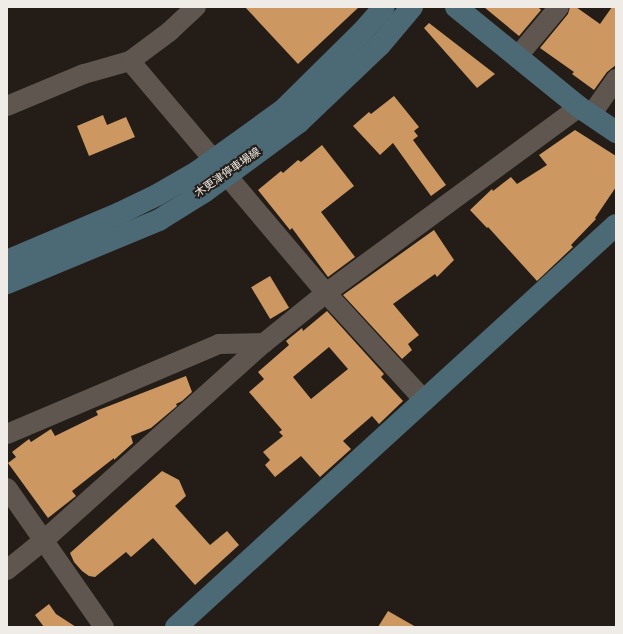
<!DOCTYPE html>
<meta charset="utf-8">
<style>
body{margin:0}
#map{position:relative;width:623px;height:634px;overflow:hidden;background:#241d17;font-family:"DejaVu Sans","Noto Sans JP",sans-serif}
div>[style]{position:absolute}
[style*='--x']{left:calc(var(--x)*1px);top:calc(var(--y)*1px);width:calc(var(--w)*1px);rotate:calc(var(--a)*1deg)}
.building>*{inset:0;background:#cc9760;transform-origin:0 0}
.street>*{height:20px;margin:-10px;padding:0 10px;transform-origin:10px;border-radius:10px;background:#5e564f}
.secondary>*{height:22px;margin:-11px;padding:0 11px;transform-origin:11px;border-radius:11px;background:#4c6976}
span{translate:-50% -50%;white-space:nowrap;text-align:center;line-height:1.15;-webkit-text-stroke:4px #241d17;paint-order:stroke}
.street-label{font-size:11px;color:#efebe7}
.frame{position:absolute;inset:0;border:8px solid #efebe7;pointer-events:none}
</style>
<div id="map">
<div class="building">
<div style="clip-path:polygon(245px 7px,359px 7px,298px 64px)"></div>
<div style="clip-path:polygon(484px 7px,538px 7px,541px 10px,519px 36px)"></div>
<div style="clip-path:polygon(570px 7px,576px 7px,600px 24px,612px 7px,616px 7px,616px 65px,607px 72px,594px 90px,572px 74px,574px 72px,540px 48px,568px 14px)"></div>
<div style="clip-path:polygon(429px 23px,495px 74px,477px 88px,424px 28px)"></div>
<div style="clip-path:polygon(394px 96px,419px 127px,414px 131px,418px 136px,413px 140px,446px 185px,431px 196px,393px 143px,380px 155px,353px 126px,369px 112px,371px 114px)"></div>
<div style="clip-path:polygon(103px 115px,107px 125px,126px 117px,135px 137px,89px 156px,77px 126px)"></div>
<div style="clip-path:polygon(575px 130px,616px 156px,616px 187px,595px 218px,596px 219px,571px 245px,573px 247px,537px 281px,488px 227px,487px 228px,470px 210px,492px 189px,493px 191px,511px 177px,517px 184px,547px 165px,539px 155px)"></div>
<div style="clip-path:polygon(322px 145px,354px 186px,321px 212px,355px 257px,328px 277px,292px 228px,290px 230px,258px 190px,281px 171px,283px 173px,298px 160px,301px 162px)"></div>
<div style="clip-path:polygon(434px 230px,454px 260px,437px 277px,435px 274px,393px 304px,419px 335px,408px 344px,412px 350px,402px 359px,343px 295px)"></div>
<div style="left:270px;top:276px;width:37px;height:22px;rotate:59deg"></div>
<div style="clip-path:polygon(evenodd,327px 311px,384px 374px,381px 377px,403px 401px,379px 424px,372px 416px,343px 441px,351px 449px,320px 477px,301px 456px,275px 477px,265px 465px,270px 460px,263px 452px,283px 436px,279px 432px,282px 430px,249px 392px,264px 379px,258px 372px,289px 345px,286px 341px,302px 328px,303px 331px,327px 311px,329px 347px,348px 369px,311px 399px,293px 377px,329px 347px)"></div>
<div style="clip-path:polygon(186px 376px,192px 392px,182px 401px,176px 404px,177px 406px,151px 428px,131px 436px,133px 443px,114px 460px,114px 458px,72px 491px,76px 496px,48px 518px,8px 463px,16px 457px,12px 452px,29px 439px,31px 442px,51px 429px,55px 436px,98px 415px,96px 411px)"></div>
<div style="clip-path:polygon(162px 471px,179px 480px,186px 496px,175px 506px,210px 545px,227px 531px,239px 545px,195px 585px,153px 538px,131px 557px,126px 552px,95px 577px,89px 576px,82px 571px,74px 562px,70px 553px)"></div>
<div style="clip-path:polygon(49px 604px,56px 614px,76px 627px,44px 627px,35px 615px)"></div>
<div style="clip-path:polygon(388px 611px,416px 627px,378px 627px)"></div>
</div>
<div class="street">
<div style="--x:517;--y:57;--w:65;--a:-50"></div>
<div style="--x:130;--y:61;--w:304;--a:49.8"></div>
<div style="--x:326;--y:293;--w:145;--a:47.5"></div>
<div style="--x:7;--y:106;--w:83;--a:-22.6"></div>
<div style="--x:84;--y:74;--w:48;--a:-15.8"></div>
<div style="--x:130;--y:61;--w:49;--a:-36.6"></div>
<div style="--x:169;--y:32;--w:37;--a:-43"></div>
<div style="--x:591;--y:115;--w:44;--a:-55.2"></div>
<div style="--x:7;--y:434;--w:230;--a:-23"></div>
<div style="--x:219;--y:344;--w:45;--a:-1.3"></div>
<div style="--x:7;--y:488;--w:169;--a:55.1"></div>
<div style="--x:7;--y:570;--w:46;--a:-38.9"></div>
<div style="--x:43;--y:541;--w:297;--a:-41.9"></div>
<div style="--x:264;--y:343;--w:80;--a:-38.9"></div>
<div style="--x:326;--y:293;--w:314;--a:-36.3"></div>
</div>
<div class="secondary">
<div style="--x:456;--y:7;--w:159;--a:39.1"></div>
<div style="--x:579;--y:107;--w:45;--a:34"></div>
<div style="--x:7;--y:261;--w:123;--a:-23"></div>
<div style="--x:120;--y:213;--w:41;--a:-25.9"></div>
<div style="--x:157;--y:195;--w:46;--a:-29.9"></div>
<div style="--x:197;--y:172;--w:106;--a:-35.8"></div>
<div style="--x:283;--y:110;--w:114;--a:-44.6"></div>
<div style="--x:364;--y:30;--w:30;--a:-49"></div>
<div style="--x:7;--y:283;--w:165;--a:-22.5"></div>
<div style="--x:159;--y:220;--w:53;--a:-31.9"></div>
<div style="--x:204;--y:192;--w:117;--a:-36.3"></div>
<div style="--x:298;--y:123;--w:113;--a:-43.6"></div>
<div style="--x:380;--y:45;--w:50;--a:-49.9"></div>
<div style="--x:176;--y:627;--w:596;--a:-42.42"></div>
</div>
<div class="street-label">
<span style="left:228px;top:173px;rotate:-35deg">木更津停車場線</span>
</div>
<div class="frame"></div>
</div>
